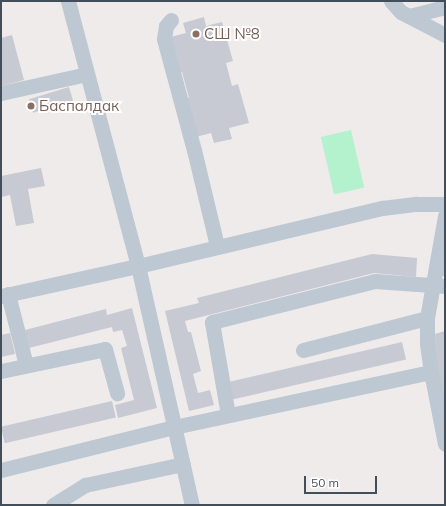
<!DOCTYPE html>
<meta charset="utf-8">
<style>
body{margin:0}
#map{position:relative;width:446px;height:506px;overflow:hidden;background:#efebeb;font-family:Mulish,sans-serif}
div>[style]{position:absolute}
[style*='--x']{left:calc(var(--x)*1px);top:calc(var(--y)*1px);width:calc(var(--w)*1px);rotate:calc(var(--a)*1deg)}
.green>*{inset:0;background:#b4f2ce;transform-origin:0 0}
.building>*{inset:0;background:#c7cad2;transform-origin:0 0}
.minor>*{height:15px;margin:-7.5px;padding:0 7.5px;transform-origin:7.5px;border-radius:7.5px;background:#bdc8d3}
.dots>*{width:11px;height:11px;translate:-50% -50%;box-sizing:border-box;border:2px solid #fff;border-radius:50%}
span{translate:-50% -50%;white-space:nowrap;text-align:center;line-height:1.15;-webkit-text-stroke:4px #fff;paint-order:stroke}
.education-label{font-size:15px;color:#785e54}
.left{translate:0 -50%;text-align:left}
.frame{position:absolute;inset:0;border:2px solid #434e5b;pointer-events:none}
.scale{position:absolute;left:304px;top:476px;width:73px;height:18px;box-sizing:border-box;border:2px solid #434e5b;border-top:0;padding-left:5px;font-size:12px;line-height:14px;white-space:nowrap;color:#434e5b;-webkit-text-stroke:3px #fff;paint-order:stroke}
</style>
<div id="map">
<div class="green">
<div style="left:351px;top:130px;width:59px;height:31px;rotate:77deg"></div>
</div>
<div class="building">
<div style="clip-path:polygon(204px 17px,206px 26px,222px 22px,233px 61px,226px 63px,232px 86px,238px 84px,249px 123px,229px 128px,232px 139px,214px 143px,211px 133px,192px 138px,182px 100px,189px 98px,182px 72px,177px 73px,167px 38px,186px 33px,183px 23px)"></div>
<div style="clip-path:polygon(12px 35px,24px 80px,2px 86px,1px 38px)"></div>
<div style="left:69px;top:87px;width:14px;height:42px;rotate:73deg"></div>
<div style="clip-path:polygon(41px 168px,45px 186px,28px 189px,34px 223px,16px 226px,10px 195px,1px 197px,1px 176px)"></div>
<div style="clip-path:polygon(372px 254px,417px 258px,416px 277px,374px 273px,185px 321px,188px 332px,191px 332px,201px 371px,193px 374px,198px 393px,210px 390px,214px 405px,189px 411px,165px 311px,199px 303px,197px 298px)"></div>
<div style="clip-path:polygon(445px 257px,445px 276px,439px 276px)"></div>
<div style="clip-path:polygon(132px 308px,157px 408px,118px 418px,115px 405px,134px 400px,121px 348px,127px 346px,122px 330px,113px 332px,112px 327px,29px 348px,25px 330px,106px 309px,107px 315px)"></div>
<div style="clip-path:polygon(445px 331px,445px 404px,444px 404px,428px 336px)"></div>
<div style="clip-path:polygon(10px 333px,15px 354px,1px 357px,1px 335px)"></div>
<div style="left:402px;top:342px;width:18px;height:178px;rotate:77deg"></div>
<div style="left:112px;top:401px;width:17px;height:114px;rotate:77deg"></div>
</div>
<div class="minor">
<div style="--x:68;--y:1;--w:274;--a:75.2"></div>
<div style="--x:138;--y:266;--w:245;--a:77.3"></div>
<div style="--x:391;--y:1;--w:15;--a:48"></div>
<div style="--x:401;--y:12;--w:50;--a:27.6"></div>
<div style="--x:409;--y:16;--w:37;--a:-14"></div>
<div style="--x:171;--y:20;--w:8;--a:130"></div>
<div style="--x:166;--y:26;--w:13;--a:99"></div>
<div style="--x:164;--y:39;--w:115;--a:74.9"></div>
<div style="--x:194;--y:150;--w:99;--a:76.5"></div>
<div style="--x:1;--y:93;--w:88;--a:-12.5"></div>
<div style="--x:8;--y:294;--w:73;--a:75.8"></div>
<div style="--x:1;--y:296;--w:140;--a:-12.4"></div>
<div style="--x:138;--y:266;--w:251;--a:-13.4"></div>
<div style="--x:382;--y:208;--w:35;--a:-7"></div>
<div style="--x:417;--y:204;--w:28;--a:0"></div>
<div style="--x:427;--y:318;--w:26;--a:90"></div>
<div style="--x:427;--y:344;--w:28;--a:82"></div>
<div style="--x:431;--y:372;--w:73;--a:79"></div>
<div style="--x:303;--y:350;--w:128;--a:-14.5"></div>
<div style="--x:427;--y:318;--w:104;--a:-80"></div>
<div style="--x:1;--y:371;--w:106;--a:-11.9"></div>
<div style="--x:105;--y:349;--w:46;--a:74.7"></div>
<div style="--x:228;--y:415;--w:94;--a:-99.8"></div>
<div style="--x:212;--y:322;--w:168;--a:-14.1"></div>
<div style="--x:375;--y:281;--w:70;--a:4.1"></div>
<div style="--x:1;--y:470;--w:178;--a:-14"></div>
<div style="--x:174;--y:427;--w:263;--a:-12.1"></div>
<div style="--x:53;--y:505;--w:38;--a:-32"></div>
<div style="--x:85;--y:485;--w:100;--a:-12.1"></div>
</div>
<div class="dots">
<div style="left:196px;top:34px;background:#8d6e63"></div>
<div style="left:31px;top:106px;background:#8d6e63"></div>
</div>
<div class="education-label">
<span class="left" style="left:204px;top:34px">СШ №8</span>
<span class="left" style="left:39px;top:106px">Баспалдак</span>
</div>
<div class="frame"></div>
<div class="scale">50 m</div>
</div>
